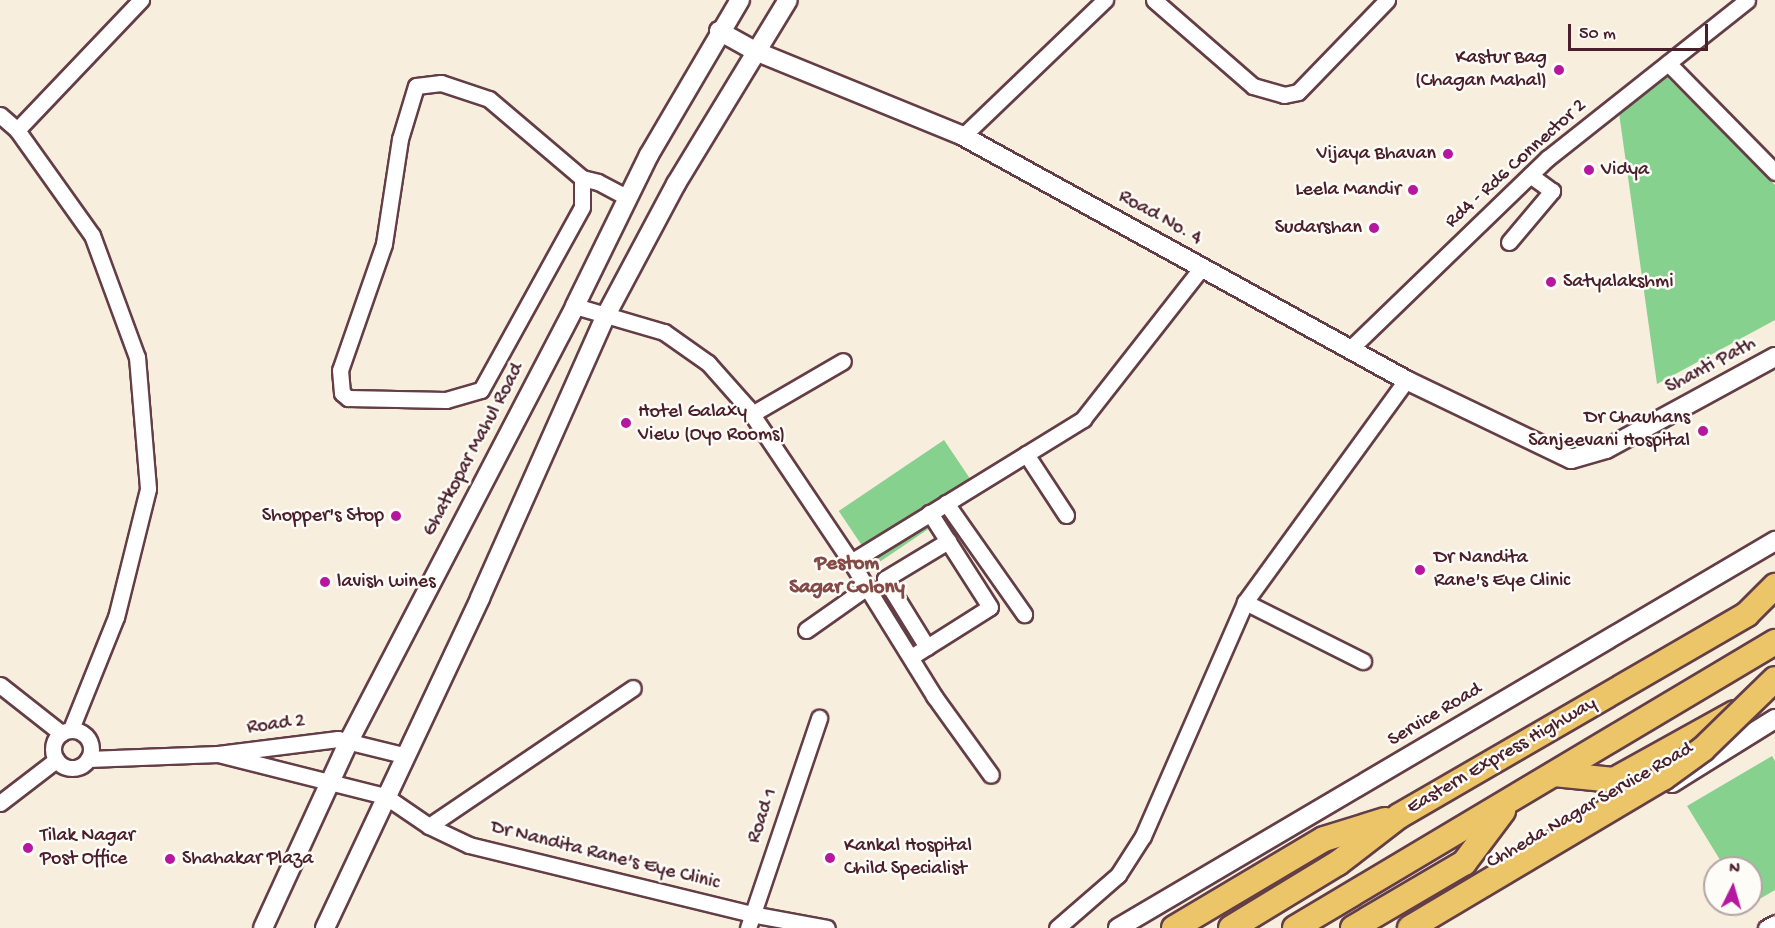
<!DOCTYPE html>
<style>
body{margin:0}
#map{position:relative;width:1775px;height:928px;overflow:hidden;background:#f7eedd;font-family:"Gochi Hand",sans-serif}
div>[style]{position:absolute}
[style*='--x']{left:calc(var(--x)*1px);top:calc(var(--y)*1px);width:calc(var(--w)*1px);rotate:calc(var(--a)*1deg)}
.green>*{inset:0;background:#87d18e;transform-origin:0 0}
.roads{filter:drop-shadow(2px 0 #643e46) drop-shadow(-2px 0 #643e46) drop-shadow(0 2px #643e46) drop-shadow(0 -2px #643e46)}
.minor>*{height:15px;margin:-7.5px;padding:0 7.5px;transform-origin:7.5px;border-radius:7.5px;background:#fff}
.minor>.ring{margin:-7.5px;padding:0;box-sizing:content-box;background:none;border:15px solid #fff;border-radius:50%}
.tertiary>*{height:18px;margin:-9px;padding:0 9px;transform-origin:9px;border-radius:9px;background:#fff}
.trunk>*{height:24px;margin:-12px;padding:0 12px;transform-origin:12px;border-radius:12px;background:#ecc569}
.bridges{filter:drop-shadow(2px 0 #643e46) drop-shadow(-2px 0 #643e46) drop-shadow(0 2px #643e46) drop-shadow(0 -2px #643e46)}
.trunk-bridge>*{height:24px;margin:-12px;padding:0 12px;transform-origin:12px;border-radius:12px;background:#ecc569}
.dots>*{width:16px;height:16px;translate:-50% -50%;box-sizing:border-box;border:3px solid #fdfcf7;border-radius:50%}
span{translate:-50% -50%;white-space:nowrap;text-align:center;line-height:1.15;-webkit-text-stroke:5px #fdfcf7;paint-order:stroke}
.poi-label{font-size:20px;color:#4a1f2b}
.right{translate:-100% -50%;text-align:right}
.left{translate:0 -50%;text-align:left}
.street-label{font-size:20px;color:#4a1f2b}
.neighbourhood-label{font-size:21px;color:#834a47;font-weight:700}
.north{position:absolute;left:1703px;top:856px;width:60px;height:60px;box-sizing:border-box;background:#fdfcf7;border:2px solid #b5a4a5;border-radius:50%;rotate:5deg;font-size:16px;font-weight:700;line-height:24px;text-align:center;color:#4a1f2b}
.north::after{content:'';display:block;margin:auto;width:21px;height:27px;background:#b5179e;clip-path:polygon(50% 0,100% 100%,50% 72%,0 100%)}
.scale{position:absolute;left:1568px;top:24px;width:140px;height:27px;box-sizing:border-box;border:3px solid #4a1f2b;border-top:0;padding-left:8px;font-size:18px;line-height:21px;white-space:nowrap;color:#4a1f2b;-webkit-text-stroke:4px #fdfcf7;paint-order:stroke}
</style>
<div id="map">
<div class="green">
<div style="clip-path:polygon(1666px 76px,1775px 185px,1775px 320px,1657px 384px,1619px 113px)"></div>
<div style="left:944px;top:440px;width:65px;height:127px;rotate:56deg"></div>
<div style="clip-path:polygon(1772px 756px,1775px 761px,1775px 890px,1751px 904px,1751px 868px,1725px 868px,1687px 806px)"></div>
</div>
<div class="roads">
<div class="minor">
<div style="--x:1154;--y:0;--w:131;--a:41"></div>
<div style="--x:1253;--y:86;--w:32;--a:16"></div>
<div style="--x:1284;--y:95;--w:14;--a:-12"></div>
<div style="--x:1298;--y:92;--w:128;--a:-45.9"></div>
<div style="--x:1668;--y:63;--w:153;--a:45.5"></div>
<div style="--x:0;--y:115;--w:23;--a:41"></div>
<div style="--x:17;--y:130;--w:129;--a:54.5"></div>
<div style="--x:92;--y:235;--w:130;--a:69.8"></div>
<div style="--x:137;--y:357;--w:132;--a:85.2"></div>
<div style="--x:148;--y:489;--w:132;--a:104"></div>
<div style="--x:116;--y:617;--w:121;--a:111.9"></div>
<div style="--x:17;--y:130;--w:180;--a:-46.4"></div>
<div style="--x:963;--y:136;--w:197;--a:-43.8"></div>
<div style="--x:582;--y:178;--w:122;--a:-139.7"></div>
<div style="--x:489;--y:99;--w:51;--a:-161.6"></div>
<div style="--x:441;--y:83;--w:25;--a:173"></div>
<div style="--x:416;--y:86;--w:55;--a:106.8"></div>
<div style="--x:400;--y:139;--w:106;--a:98.7"></div>
<div style="--x:384;--y:244;--w:133;--a:109.2"></div>
<div style="--x:340;--y:370;--w:23;--a:85"></div>
<div style="--x:342;--y:393;--w:8;--a:40"></div>
<div style="--x:348;--y:398;--w:98;--a:1.2"></div>
<div style="--x:446;--y:400;--w:36;--a:-16"></div>
<div style="--x:481;--y:390;--w:209;--a:-61.1"></div>
<div style="--x:582;--y:207;--w:29;--a:-90"></div>
<div style="--x:582;--y:178;--w:16;--a:14"></div>
<div style="--x:598;--y:182;--w:34;--a:28"></div>
<div style="--x:1509;--y:242;--w:67;--a:-49.9"></div>
<div style="--x:1552;--y:191;--w:27;--a:-144"></div>
<div style="--x:575;--y:306;--w:93;--a:16.3"></div>
<div style="--x:664;--y:332;--w:54;--a:35.2"></div>
<div style="--x:708;--y:363;--w:59;--a:48.4"></div>
<div style="--x:747;--y:407;--w:187;--a:56.1"></div>
<div style="--x:851;--y:562;--w:158;--a:58.2"></div>
<div style="--x:934;--y:696;--w:97;--a:54.2"></div>
<div style="--x:1351;--y:348;--w:274;--a:-44"></div>
<div style="--x:1548;--y:158;--w:254;--a:-38.4"></div>
<div style="--x:752;--y:414;--w:105;--a:-30.2"></div>
<div style="--x:1026;--y:454;--w:73;--a:56.7"></div>
<div style="--x:946;--y:503;--w:136;--a:54.9"></div>
<div style="--x:851;--y:562;--w:273;--a:-31.6"></div>
<div style="--x:1083;--y:419;--w:193;--a:-51.9"></div>
<div style="--x:1245;--y:602;--w:132;--a:26.6"></div>
<div style="--x:806;--y:630;--w:75;--a:-35.2"></div>
<div style="--x:927;--y:647;--w:80;--a:-121.7"></div>
<div style="--x:885;--y:579;--w:74;--a:-31.1"></div>
<div style="--x:911;--y:657;--w:93;--a:-32.3"></div>
<div style="--x:990;--y:607;--w:112;--a:-122.6"></div>
<div style="--x:0;--y:685;--w:78;--a:38.2"></div>
<div class="ring" style="left:53px;top:730px;width:23px;height:23px"></div>
<div style="--x:218;--y:754;--w:172;--a:14.1"></div>
<div style="--x:385;--y:796;--w:53;--a:34.3"></div>
<div style="--x:429;--y:826;--w:44;--a:25.4"></div>
<div style="--x:469;--y:845;--w:290;--a:13.7"></div>
<div style="--x:751;--y:914;--w:77;--a:10.4"></div>
<div style="--x:88;--y:759;--w:130;--a:-2.2"></div>
<div style="--x:218;--y:754;--w:121;--a:-7.1"></div>
<div style="--x:338;--y:739;--w:67;--a:13.8"></div>
<div style="--x:0;--y:803;--w:71;--a:-37.5"></div>
<div style="--x:429;--y:826;--w:246;--a:-34.1"></div>
<div style="--x:748;--y:928;--w:222;--a:-71.3"></div>
<div style="--x:1057;--y:928;--w:81;--a:-41"></div>
<div style="--x:1118;--y:875;--w:46;--a:-57.3"></div>
<div style="--x:1143;--y:836;--w:255;--a:-66.4"></div>
<div style="--x:1245;--y:602;--w:274;--a:-54"></div>
<div style="--x:1766;--y:928;--w:10;--a:-29"></div>
</div>
<div class="tertiary">
<div style="--x:719;--y:31;--w:41;--a:29.1"></div>
<div style="--x:755;--y:51;--w:225;--a:22.2"></div>
<div style="--x:963;--y:136;--w:506;--a:28.85"></div>
<div style="--x:1406;--y:380;--w:183;--a:25.6"></div>
<div style="--x:1571;--y:459;--w:36;--a:-16"></div>
<div style="--x:1606;--y:449;--w:192;--a:-28.6"></div>
<div style="--x:1672;--y:783;--w:121;--a:-31.9"></div>
<div style="--x:263;--y:928;--w:208;--a:-65.3"></div>
<div style="--x:350;--y:739;--w:488;--a:-62.5"></div>
<div style="--x:575;--y:306;--w:168;--a:-63.9"></div>
<div style="--x:649;--y:155;--w:180;--a:-59.6"></div>
<div style="--x:325;--y:928;--w:365;--a:-64.8"></div>
<div style="--x:480;--y:598;--w:308;--a:-66"></div>
<div style="--x:605;--y:317;--w:151;--a:-61.9"></div>
<div style="--x:676;--y:184;--w:215;--a:-58.7"></div>
<div style="--x:1118;--y:928;--w:763;--a:-30.5"></div>
</div>
<div class="trunk">
<div style="--x:1554;--y:774;--w:60;--a:5.7"></div>
<div style="--x:1614;--y:780;--w:138;--a:-29"></div>
<div style="--x:1174;--y:928;--w:174;--a:-30.7"></div>
<div style="--x:1324;--y:839;--w:64;--a:-17.3"></div>
<div style="--x:1231;--y:928;--w:125;--a:-31.3"></div>
<div style="--x:1338;--y:863;--w:77;--a:-37.6"></div>
<div style="--x:1399;--y:816;--w:402;--a:-30.1"></div>
<div style="--x:1747;--y:614;--w:40;--a:-45"></div>
<div style="--x:1295;--y:928;--w:559;--a:-30.79"></div>
<div style="--x:1353;--y:928;--w:129;--a:-30.4"></div>
<div style="--x:1464;--y:863;--w:65;--a:-53.1"></div>
</div>
</div>
<div class="bridges">
<div class="trunk-bridge">
<div style="--x:1410;--y:928;--w:294;--a:-30.7"></div>
<div style="--x:1663;--y:778;--w:49;--a:-35.9"></div>
<div style="--x:1703;--y:749;--w:100;--a:-44.2"></div>
</div>
</div>
<div class="dots">
<div style="left:1559px;top:70px;background:#b5179e"></div>
<div style="left:1448px;top:154px;background:#b5179e"></div>
<div style="left:1589px;top:170px;background:#b5179e"></div>
<div style="left:1413px;top:190px;background:#b5179e"></div>
<div style="left:1374px;top:228px;background:#b5179e"></div>
<div style="left:1551px;top:282px;background:#b5179e"></div>
<div style="left:626px;top:423px;background:#b5179e"></div>
<div style="left:1703px;top:431px;background:#b5179e"></div>
<div style="left:396px;top:516px;background:#b5179e"></div>
<div style="left:1420px;top:570px;background:#b5179e"></div>
<div style="left:325px;top:582px;background:#b5179e"></div>
<div style="left:28px;top:848px;background:#b5179e"></div>
<div style="left:830px;top:858px;background:#b5179e"></div>
<div style="left:170px;top:859px;background:#b5179e"></div>
</div>
<div class="poi-label">
<span class="right" style="left:1547px;top:70px">Kastur Bag<br>(Chagan Mahal)</span>
<span class="right" style="left:1436px;top:154px">Vijaya Bhavan</span>
<span class="left" style="left:1601px;top:170px">Vidya</span>
<span class="right" style="left:1401px;top:190px">Leela Mandir</span>
<span class="right" style="left:1362px;top:228px">Sudarshan</span>
<span class="left" style="left:1563px;top:282px">Satyalakshmi</span>
<span class="left" style="left:638px;top:424px">Hotel Galaxy<br>View (Oyo Rooms)</span>
<span class="right" style="left:1690px;top:430px">Dr Chauhans<br>Sanjeevani Hospital</span>
<span class="right" style="left:384px;top:516px">Shopper's Stop</span>
<span class="left" style="left:1434px;top:570px">Dr Nandita<br>Rane's Eye Clinic</span>
<span class="left" style="left:337px;top:582px">lavish wines</span>
<span class="left" style="left:40px;top:848px">Tilak Nagar<br>Post Office</span>
<span class="left" style="left:844px;top:858px">Kankal Hospital<br>Child Specialist</span>
<span class="left" style="left:182px;top:859px">Shahakar Plaza</span>
</div>
<div class="street-label">
<span style="left:1516px;top:164px;rotate:-42deg">Rd4 - Rd6 Connector 2</span>
<span style="left:1160px;top:218px;rotate:29deg">Road No. 4</span>
<span style="left:1711px;top:366px;rotate:-28deg">Shanti Path</span>
<span style="left:474px;top:450px;rotate:-62deg">Ghatkopar Mahul Road</span>
<span style="left:1435px;top:715px;rotate:-31deg">Service Road</span>
<span style="left:276px;top:725px;rotate:-7deg">Road 2</span>
<span style="left:1502px;top:756px;rotate:-30deg">Eastern Express Highway</span>
<span style="left:1590px;top:806px;rotate:-30deg">Chheda Nagar Service Road</span>
<span style="left:763px;top:816px;rotate:-71deg">Road 1</span>
<span style="left:605px;top:856px;rotate:14deg">Dr Nandita Rane's Eye Clinic</span>
</div>
<div class="neighbourhood-label">
<span style="left:847px;top:577px">Pestom<br>Sagar Colony</span>
</div>
<div class="north">N</div>
<div class="scale">50 m</div>
</div>
